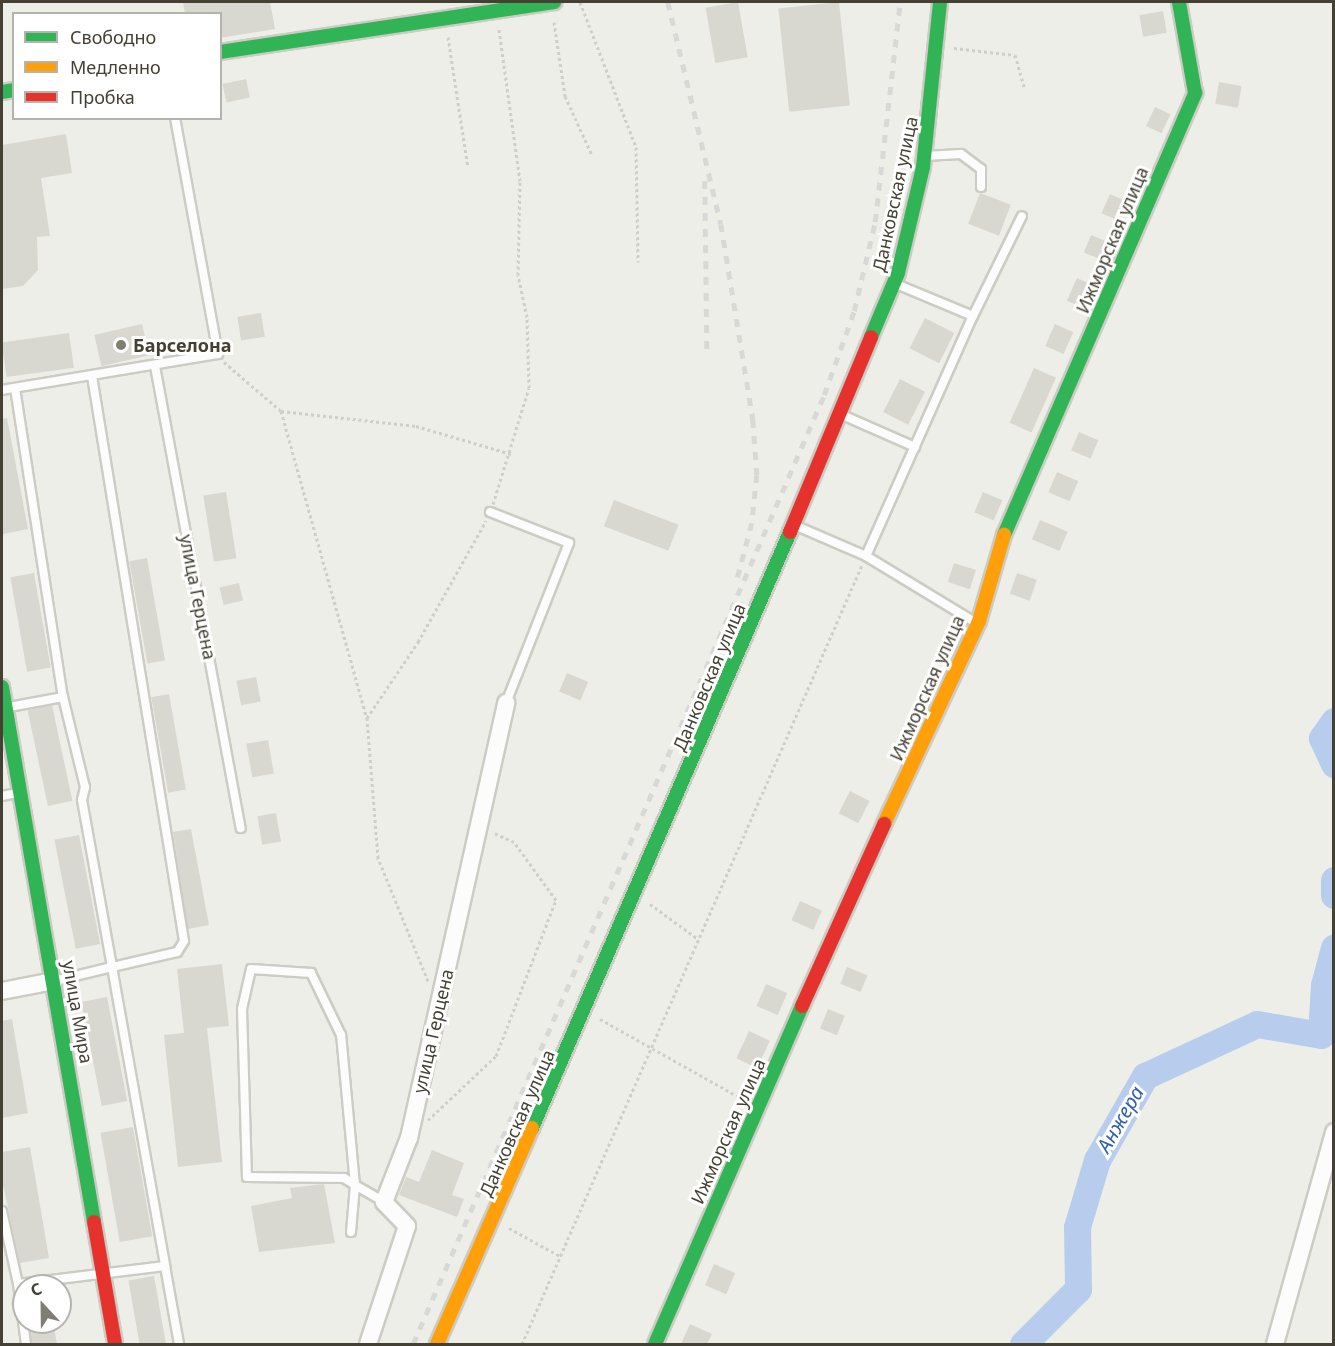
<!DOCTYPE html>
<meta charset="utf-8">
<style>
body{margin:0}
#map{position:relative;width:1335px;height:1346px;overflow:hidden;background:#eeeee8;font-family:"Noto Sans",sans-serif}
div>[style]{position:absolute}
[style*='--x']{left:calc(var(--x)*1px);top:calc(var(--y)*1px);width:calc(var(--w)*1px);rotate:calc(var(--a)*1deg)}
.river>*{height:27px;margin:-13.5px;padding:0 13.5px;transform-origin:13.5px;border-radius:13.5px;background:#b8cded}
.building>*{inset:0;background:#d8d7d0;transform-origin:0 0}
.path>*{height:3px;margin-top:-1.5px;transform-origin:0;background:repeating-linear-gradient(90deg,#d0cec9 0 3px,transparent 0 6px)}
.roads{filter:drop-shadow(2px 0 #ccccc5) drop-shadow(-2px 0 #ccccc5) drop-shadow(0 2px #ccccc5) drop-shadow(0 -2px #ccccc5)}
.lane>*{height:8px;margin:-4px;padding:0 4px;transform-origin:4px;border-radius:4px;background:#fcfcfc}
.street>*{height:16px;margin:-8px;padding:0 8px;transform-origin:8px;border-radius:8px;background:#fcfcfc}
.fast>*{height:14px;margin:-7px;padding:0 7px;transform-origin:7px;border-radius:7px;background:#30b455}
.slow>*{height:14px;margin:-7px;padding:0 7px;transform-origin:7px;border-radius:7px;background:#ff9f0a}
.jam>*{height:14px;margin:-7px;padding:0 7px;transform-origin:7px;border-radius:7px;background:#e5322d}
.rail>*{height:4.5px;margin-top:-2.25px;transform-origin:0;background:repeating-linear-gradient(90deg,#d8d8d7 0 8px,transparent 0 16px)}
.dots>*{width:16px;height:16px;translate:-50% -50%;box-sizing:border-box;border:3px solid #fff;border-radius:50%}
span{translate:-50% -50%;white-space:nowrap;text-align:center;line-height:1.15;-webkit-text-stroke:6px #fff;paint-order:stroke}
.street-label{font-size:18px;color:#444134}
.poi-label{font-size:18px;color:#444134;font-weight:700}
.left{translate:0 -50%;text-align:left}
.water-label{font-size:20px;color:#2f60ae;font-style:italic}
.frame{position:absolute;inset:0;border:3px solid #444134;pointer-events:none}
.legend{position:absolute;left:12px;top:12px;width:210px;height:108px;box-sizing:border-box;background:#fff;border:2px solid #b4b3ae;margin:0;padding:8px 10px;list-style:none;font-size:18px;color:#444134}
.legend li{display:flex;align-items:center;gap:12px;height:30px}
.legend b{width:30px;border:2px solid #b4b3ae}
.north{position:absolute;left:12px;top:1274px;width:60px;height:60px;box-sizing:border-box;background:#fff;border:2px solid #b4b3ae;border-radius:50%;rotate:338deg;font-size:16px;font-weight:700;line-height:24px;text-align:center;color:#444134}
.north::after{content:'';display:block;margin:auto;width:21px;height:27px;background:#807e73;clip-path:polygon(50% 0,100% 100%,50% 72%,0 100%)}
</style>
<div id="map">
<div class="river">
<div style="--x:1334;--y:721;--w:21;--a:125"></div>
<div style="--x:1322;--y:738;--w:29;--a:65"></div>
<div style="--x:1334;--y:880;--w:15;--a:90"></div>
<div style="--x:1023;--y:1344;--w:78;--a:-45"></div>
<div style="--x:1078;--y:1289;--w:62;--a:-90.9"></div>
<div style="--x:1077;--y:1227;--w:70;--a:-73.4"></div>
<div style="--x:1097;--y:1160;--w:97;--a:-60.3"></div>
<div style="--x:1145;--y:1076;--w:123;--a:-24.9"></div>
<div style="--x:1257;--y:1024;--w:65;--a:9.8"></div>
<div style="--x:1321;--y:1035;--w:50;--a:-86.6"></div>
<div style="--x:1324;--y:985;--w:39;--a:-75"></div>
</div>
<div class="building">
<div style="clip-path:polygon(183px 2px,270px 2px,275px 29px,220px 38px,220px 14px,185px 14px)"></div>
<div style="left:738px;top:2px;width:56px;height:33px;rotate:80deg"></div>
<div style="left:839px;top:2px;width:104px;height:61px;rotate:84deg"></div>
<div style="left:1163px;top:11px;width:22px;height:24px;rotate:80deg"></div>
<div style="left:246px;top:79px;width:19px;height:24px;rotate:78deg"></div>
<div style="left:1219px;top:82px;width:23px;height:22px;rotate:10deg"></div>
<div style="left:1155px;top:107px;width:17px;height:21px;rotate:25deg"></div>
<div style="clip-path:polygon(66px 134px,72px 173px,41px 178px,50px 236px,37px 237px,38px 270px,23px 286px,2px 289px,2px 145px)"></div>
<div style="left:980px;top:193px;width:33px;height:33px;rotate:21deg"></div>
<div style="left:1110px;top:194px;width:20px;height:21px;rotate:24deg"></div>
<div style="left:1091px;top:235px;width:24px;height:19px;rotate:22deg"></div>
<div style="left:1077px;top:278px;width:20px;height:25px;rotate:24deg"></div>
<div style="left:261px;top:313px;width:24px;height:24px;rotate:81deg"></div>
<div style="left:925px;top:318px;width:33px;height:34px;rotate:27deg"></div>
<div style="left:142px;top:324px;width:32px;height:49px;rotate:77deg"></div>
<div style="left:1055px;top:324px;width:20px;height:24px;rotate:24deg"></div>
<div style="left:69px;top:333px;width:35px;height:68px;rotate:82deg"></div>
<div style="left:1034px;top:368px;width:24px;height:60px;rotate:24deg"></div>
<div style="left:900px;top:379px;width:28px;height:37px;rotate:27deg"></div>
<div style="clip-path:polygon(7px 418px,28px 529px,3px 534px,2px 419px)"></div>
<div style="left:1079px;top:432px;width:21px;height:20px;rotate:23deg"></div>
<div style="left:1057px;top:472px;width:23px;height:22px;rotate:23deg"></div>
<div style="left:226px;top:492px;width:67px;height:23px;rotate:81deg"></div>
<div style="left:983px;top:492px;width:21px;height:22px;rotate:23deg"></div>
<div style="left:614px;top:500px;width:69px;height:28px;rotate:21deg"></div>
<div style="left:1040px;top:520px;width:30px;height:21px;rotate:23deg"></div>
<div style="left:147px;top:558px;width:104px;height:18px;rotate:80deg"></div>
<div style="left:954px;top:563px;width:23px;height:20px;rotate:18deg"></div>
<div style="left:34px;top:573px;width:96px;height:24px;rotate:80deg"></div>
<div style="left:1017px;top:573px;width:21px;height:22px;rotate:19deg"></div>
<div style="left:239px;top:583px;width:18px;height:20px;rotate:77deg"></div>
<div style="left:567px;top:673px;width:23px;height:20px;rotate:23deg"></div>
<div style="left:256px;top:677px;width:25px;height:20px;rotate:79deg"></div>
<div style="left:169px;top:694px;width:97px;height:18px;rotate:80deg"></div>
<div style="left:52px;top:705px;width:98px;height:25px;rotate:78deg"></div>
<div style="left:268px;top:740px;width:34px;height:22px;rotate:80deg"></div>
<div style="left:850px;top:791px;width:22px;height:25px;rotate:27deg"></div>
<div style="left:276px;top:813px;width:29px;height:19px;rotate:80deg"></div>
<div style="clip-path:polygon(191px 829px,209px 925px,188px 929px,173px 832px)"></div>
<div style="left:79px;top:835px;width:111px;height:25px;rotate:79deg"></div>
<div style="left:800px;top:901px;width:24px;height:21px;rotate:24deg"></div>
<div style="clip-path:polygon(222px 964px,229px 1026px,207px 1028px,222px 1162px,178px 1167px,164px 1035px,184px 1033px,177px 969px)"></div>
<div style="left:847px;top:967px;width:22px;height:18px;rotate:22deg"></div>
<div style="left:766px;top:984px;width:23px;height:24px;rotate:23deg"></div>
<div style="left:107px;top:997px;width:106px;height:26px;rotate:79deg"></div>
<div style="left:828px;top:1009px;width:18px;height:21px;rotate:22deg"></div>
<div style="clip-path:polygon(12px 1019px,28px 1113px,2px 1118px,2px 1021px)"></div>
<div style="left:749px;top:1031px;width:23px;height:30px;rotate:25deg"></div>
<div style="left:133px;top:1127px;width:111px;height:33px;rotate:80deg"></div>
<div style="clip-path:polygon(30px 1147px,49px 1258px,20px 1263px,2px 1180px,2px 1152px)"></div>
<div style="clip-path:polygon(432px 1150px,464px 1163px,452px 1195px,464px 1199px,457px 1217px,399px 1195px,406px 1177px,419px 1182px)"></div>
<div style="clip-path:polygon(324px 1184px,335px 1243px,259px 1252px,251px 1206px,292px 1198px,290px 1188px)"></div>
<div style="left:714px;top:1264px;width:23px;height:23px;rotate:23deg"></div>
<div style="left:154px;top:1276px;width:69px;height:26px;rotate:80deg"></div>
<div style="clip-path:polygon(30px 1322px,53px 1322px,57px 1344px,32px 1344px)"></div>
<div style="clip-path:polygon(690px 1324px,712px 1334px,707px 1344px,681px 1344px)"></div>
</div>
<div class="path">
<div style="--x:580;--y:2;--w:155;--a:68.9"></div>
<div style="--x:636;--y:147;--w:115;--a:89"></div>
<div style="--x:554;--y:22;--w:75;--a:81.5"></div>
<div style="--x:565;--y:96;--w:65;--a:65.4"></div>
<div style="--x:448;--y:37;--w:132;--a:81.3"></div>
<div style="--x:954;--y:48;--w:61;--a:6.5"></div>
<div style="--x:1015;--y:55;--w:35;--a:74"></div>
<div style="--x:224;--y:362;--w:75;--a:40.7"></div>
<div style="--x:281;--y:411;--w:136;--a:6.3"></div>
<div style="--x:416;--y:426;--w:99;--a:16.4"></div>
<div style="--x:281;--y:411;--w:319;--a:74.4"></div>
<div style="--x:493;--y:504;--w:121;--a:-72.8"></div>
<div style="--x:529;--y:388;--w:71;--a:-91.6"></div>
<div style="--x:527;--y:317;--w:43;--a:-102.1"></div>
<div style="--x:518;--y:275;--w:94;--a:-88.8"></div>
<div style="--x:520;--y:181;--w:153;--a:-97.9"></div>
<div style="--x:650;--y:904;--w:59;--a:36.1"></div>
<div style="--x:428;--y:981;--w:133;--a:-112.1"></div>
<div style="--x:378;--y:858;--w:140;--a:-94.5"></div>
<div style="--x:367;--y:718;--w:92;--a:-56.1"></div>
<div style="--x:418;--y:642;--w:139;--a:-60.7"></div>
<div style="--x:600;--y:1019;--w:162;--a:29.3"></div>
<div style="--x:428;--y:1120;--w:93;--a:-43.3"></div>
<div style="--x:496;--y:1056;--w:167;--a:-69"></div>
<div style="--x:556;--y:900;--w:72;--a:-125.9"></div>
<div style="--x:514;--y:842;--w:24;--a:-156"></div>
<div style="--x:509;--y:1228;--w:58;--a:28.8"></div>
<div style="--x:522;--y:1344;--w:850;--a:-66.42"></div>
</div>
<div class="roads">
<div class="lane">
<div style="--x:925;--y:156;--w:36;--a:-3"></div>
<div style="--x:961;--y:154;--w:25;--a:37"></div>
<div style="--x:981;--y:169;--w:18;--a:90"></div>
<div style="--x:973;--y:316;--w:111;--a:-63.9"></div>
<div style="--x:155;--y:366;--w:470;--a:79.5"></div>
<div style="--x:92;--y:376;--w:572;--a:80.75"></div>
<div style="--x:184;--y:941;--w:13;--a:122"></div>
<div style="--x:177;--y:952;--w:67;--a:167"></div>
<div style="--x:112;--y:967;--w:304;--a:79.9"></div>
<div style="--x:15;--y:388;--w:313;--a:81.2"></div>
<div style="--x:2;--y:390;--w:219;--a:-9.5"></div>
<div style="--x:218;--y:354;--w:240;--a:-100.3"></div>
<div style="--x:840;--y:414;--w:82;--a:23.7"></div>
<div style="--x:490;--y:512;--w:85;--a:21.4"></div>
<div style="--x:569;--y:543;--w:172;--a:111.5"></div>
<div style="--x:794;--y:525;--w:78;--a:23.3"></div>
<div style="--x:866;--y:556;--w:263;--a:-66"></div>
<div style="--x:973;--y:316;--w:83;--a:-157.4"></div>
<div style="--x:866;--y:556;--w:129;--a:31.3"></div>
<div style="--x:9;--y:707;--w:55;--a:-10.5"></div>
<div style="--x:63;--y:697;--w:93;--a:76.3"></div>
<div style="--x:85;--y:787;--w:13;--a:103"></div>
<div style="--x:82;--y:800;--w:170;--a:79.8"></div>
<div style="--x:112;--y:967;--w:60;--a:166.4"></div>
<div style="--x:2;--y:796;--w:15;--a:-11"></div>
<div style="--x:2;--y:1211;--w:75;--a:77.6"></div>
<div style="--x:18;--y:1284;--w:148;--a:-7"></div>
<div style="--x:165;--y:1266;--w:79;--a:79.8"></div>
<div style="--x:351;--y:1232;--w:47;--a:-85.1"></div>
<div style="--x:355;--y:1185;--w:151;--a:-95.3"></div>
<div style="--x:341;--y:1035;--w:69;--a:-115.8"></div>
<div style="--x:311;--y:973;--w:60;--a:-176.2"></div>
<div style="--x:251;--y:969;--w:41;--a:102.7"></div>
<div style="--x:242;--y:1009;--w:168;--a:88.3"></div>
<div style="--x:247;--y:1177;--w:97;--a:0.6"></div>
<div style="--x:344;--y:1178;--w:13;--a:32"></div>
<div style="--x:355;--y:1185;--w:34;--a:30"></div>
<div style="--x:18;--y:1284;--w:61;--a:82.4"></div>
</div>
<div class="street">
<div style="--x:2;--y:991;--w:53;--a:-10.9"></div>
<div style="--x:368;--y:1344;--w:124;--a:-71.7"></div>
<div style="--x:407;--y:1226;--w:33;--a:-134"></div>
<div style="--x:384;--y:1202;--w:69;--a:-68.7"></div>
<div style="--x:409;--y:1138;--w:446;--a:-77.4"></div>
<div style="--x:1275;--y:1344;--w:220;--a:-74.4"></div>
</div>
<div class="fast">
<div style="--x:220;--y:52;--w:338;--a:-8.5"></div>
<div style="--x:2;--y:92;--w:12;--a:-9"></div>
<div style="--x:871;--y:337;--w:69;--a:-67.1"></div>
<div style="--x:898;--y:273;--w:109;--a:-76.7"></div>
<div style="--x:923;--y:167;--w:166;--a:-84.1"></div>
<div style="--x:1004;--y:535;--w:482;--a:-66.6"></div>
<div style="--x:1195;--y:93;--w:92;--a:-100"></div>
<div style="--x:2;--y:687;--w:543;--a:80.24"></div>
<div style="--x:532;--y:1128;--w:649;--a:-66.59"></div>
<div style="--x:655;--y:1344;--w:369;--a:-66.5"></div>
</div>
<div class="slow">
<div style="--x:884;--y:824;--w:224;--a:-64.9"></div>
<div style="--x:979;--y:621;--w:90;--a:-73.8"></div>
<div style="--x:437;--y:1344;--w:236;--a:-66.3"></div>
</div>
<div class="jam">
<div style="--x:790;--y:532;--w:211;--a:-67.4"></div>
<div style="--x:802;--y:1006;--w:200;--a:-65.7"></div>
<div style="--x:94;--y:1222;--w:124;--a:80.2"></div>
</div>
</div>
<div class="rail">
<div style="--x:668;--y:2;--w:228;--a:76.6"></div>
<div style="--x:721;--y:224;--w:199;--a:80.7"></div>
<div style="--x:753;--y:420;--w:55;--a:85.8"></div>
<div style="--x:757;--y:475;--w:48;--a:95.9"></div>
<div style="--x:752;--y:523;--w:59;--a:104.7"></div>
<div style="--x:705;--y:181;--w:173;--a:89.3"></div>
<div style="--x:413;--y:1344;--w:1034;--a:-66.58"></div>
<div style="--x:824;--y:395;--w:89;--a:-70.3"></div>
<div style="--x:854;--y:311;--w:91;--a:-76.7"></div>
<div style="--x:875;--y:222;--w:221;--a:-83.5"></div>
</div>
<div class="dots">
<div style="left:121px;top:345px;background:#807e73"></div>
</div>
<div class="street-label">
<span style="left:895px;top:194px;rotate:-78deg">Данковская улица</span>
<span style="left:1112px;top:240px;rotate:-67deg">Ижморская улица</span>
<span style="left:198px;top:597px;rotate:79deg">улица Герцена</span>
<span style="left:709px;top:677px;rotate:-67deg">Данковская улица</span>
<span style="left:927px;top:688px;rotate:-66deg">Ижморская улица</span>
<span style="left:78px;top:1012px;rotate:80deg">улица Мира</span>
<span style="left:433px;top:1031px;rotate:-77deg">улица Герцена</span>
<span style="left:517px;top:1123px;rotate:-66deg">Данковская улица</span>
<span style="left:728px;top:1131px;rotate:-66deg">Ижморская улица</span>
</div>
<div class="poi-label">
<span class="left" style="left:133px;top:345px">Барселона</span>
</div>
<div class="water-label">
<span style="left:1120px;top:1119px;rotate:-60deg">Анжера</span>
</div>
<div class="frame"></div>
<ul class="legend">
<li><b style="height:8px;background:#30b455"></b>Свободно</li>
<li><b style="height:8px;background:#ff9f0a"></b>Медленно</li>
<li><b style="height:8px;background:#e5322d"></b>Пробка</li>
</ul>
<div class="north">С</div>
</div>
